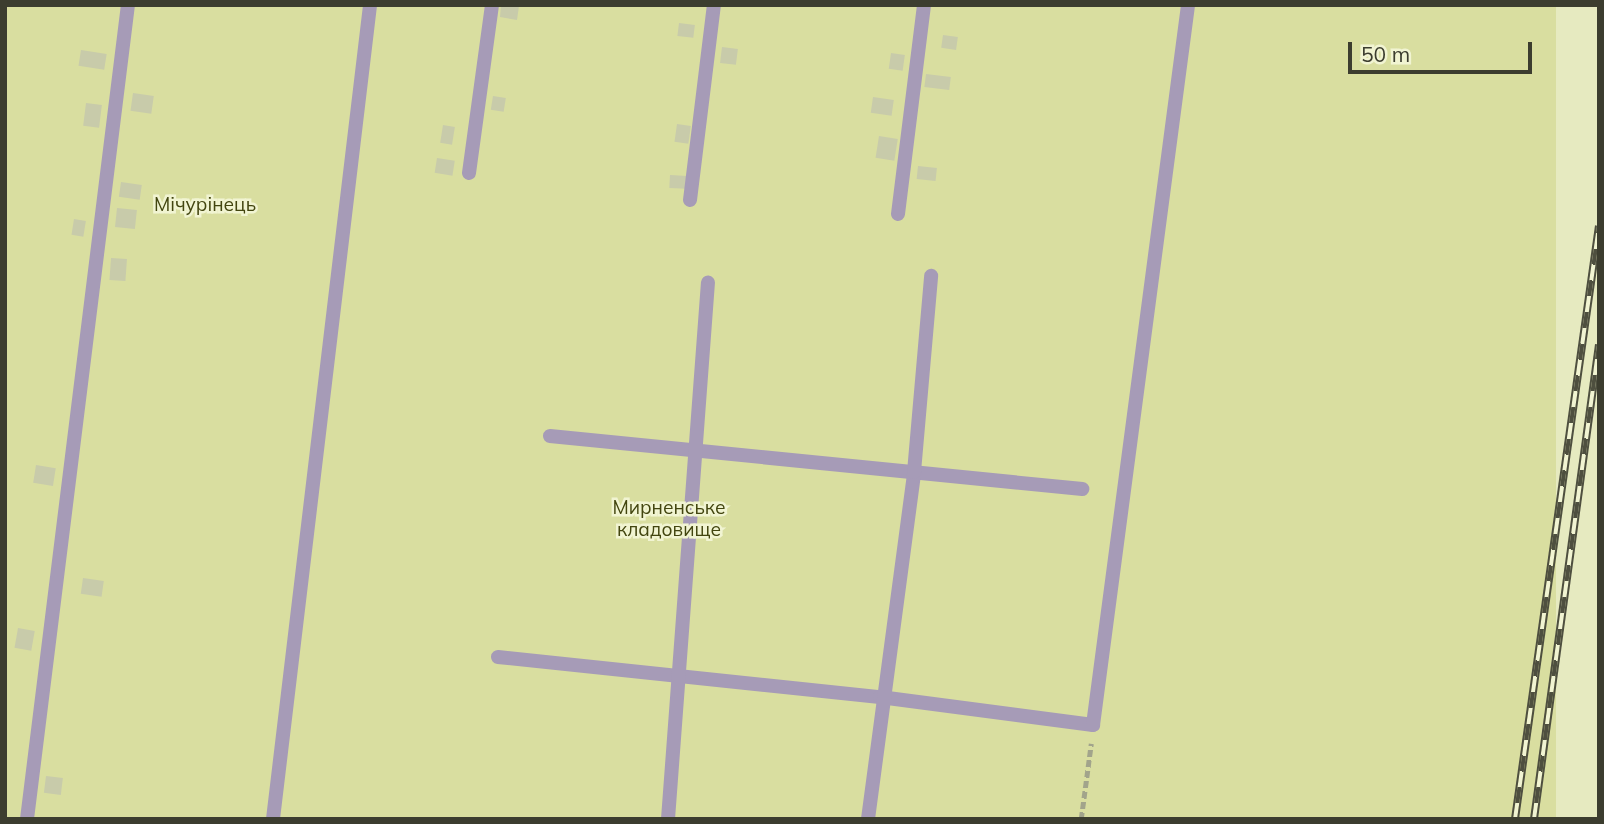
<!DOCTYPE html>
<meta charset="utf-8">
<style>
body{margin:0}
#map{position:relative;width:1604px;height:824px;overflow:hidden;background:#f1f4d2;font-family:Mulish,sans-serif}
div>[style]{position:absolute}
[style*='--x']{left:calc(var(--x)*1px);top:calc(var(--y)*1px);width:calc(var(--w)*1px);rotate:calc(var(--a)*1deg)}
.built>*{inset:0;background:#e6eac0}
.green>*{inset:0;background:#d9dea0;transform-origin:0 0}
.building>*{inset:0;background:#c8cbaa;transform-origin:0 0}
.path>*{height:4.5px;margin-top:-2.25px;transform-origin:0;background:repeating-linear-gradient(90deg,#a2a48b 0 7px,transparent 0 10.5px)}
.lane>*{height:14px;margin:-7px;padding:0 7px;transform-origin:7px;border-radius:7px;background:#a69bb7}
.rail>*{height:8px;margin-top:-4px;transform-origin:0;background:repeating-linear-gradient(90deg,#f1f4d2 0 16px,#4e4f3f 0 32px);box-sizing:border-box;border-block:2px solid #4e4f3f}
span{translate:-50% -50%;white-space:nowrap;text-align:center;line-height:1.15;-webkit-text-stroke:5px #f1f4d2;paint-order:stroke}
.park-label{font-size:19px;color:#42450f}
.frame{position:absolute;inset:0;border:7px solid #3c3d2f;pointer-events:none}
.scale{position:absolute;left:1348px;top:42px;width:184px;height:32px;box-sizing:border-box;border:4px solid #3c3d2f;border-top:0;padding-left:9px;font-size:21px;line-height:24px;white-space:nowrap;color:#3c3d2f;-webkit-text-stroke:5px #f1f4d2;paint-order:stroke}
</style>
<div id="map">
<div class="built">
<div style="clip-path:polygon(1188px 5px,1599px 5px,1599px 819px,1081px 819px)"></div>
</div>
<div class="green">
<div style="left:5px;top:5px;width:1551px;height:814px"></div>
</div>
<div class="building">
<div style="clip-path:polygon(501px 5px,519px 6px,517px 20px,500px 17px)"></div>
<div style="left:679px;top:23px;width:16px;height:13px;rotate:7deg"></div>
<div style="left:943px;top:35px;width:15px;height:13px;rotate:8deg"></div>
<div style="left:722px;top:47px;width:16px;height:16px;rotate:7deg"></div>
<div style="left:81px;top:50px;width:26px;height:16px;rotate:9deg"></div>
<div style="left:891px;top:53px;width:14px;height:16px;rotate:8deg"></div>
<div style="left:926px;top:74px;width:25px;height:13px;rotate:7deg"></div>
<div style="left:133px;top:93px;width:21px;height:18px;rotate:8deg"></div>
<div style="left:493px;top:96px;width:13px;height:14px;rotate:9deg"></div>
<div style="left:873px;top:97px;width:21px;height:16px;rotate:8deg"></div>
<div style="left:86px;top:103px;width:16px;height:23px;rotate:7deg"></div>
<div style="left:677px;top:124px;width:14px;height:18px;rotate:8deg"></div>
<div style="left:443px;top:125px;width:12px;height:18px;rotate:9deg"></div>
<div style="left:879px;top:136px;width:19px;height:22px;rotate:9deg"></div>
<div style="left:437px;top:158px;width:18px;height:15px;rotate:9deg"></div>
<div style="left:918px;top:166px;width:19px;height:13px;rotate:6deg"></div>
<div style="left:670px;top:175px;width:17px;height:13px;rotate:3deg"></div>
<div style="left:121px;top:182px;width:21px;height:15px;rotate:8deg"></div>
<div style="left:117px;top:208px;width:20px;height:19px;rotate:6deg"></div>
<div style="left:74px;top:219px;width:12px;height:16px;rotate:9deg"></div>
<div style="left:111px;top:258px;width:16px;height:22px;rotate:4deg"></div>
<div style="left:36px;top:465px;width:20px;height:18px;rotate:9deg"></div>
<div style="left:83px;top:578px;width:21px;height:16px;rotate:8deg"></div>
<div style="left:18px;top:628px;width:17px;height:20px;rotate:10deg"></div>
<div style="left:46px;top:776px;width:17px;height:17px;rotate:7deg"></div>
</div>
<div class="path">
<div style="--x:1081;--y:819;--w:76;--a:-82.4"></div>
</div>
<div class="lane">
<div style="--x:469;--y:173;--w:170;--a:-82.2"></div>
<div style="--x:690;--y:200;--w:196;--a:-83"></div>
<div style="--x:898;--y:214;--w:211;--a:-82.9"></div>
<div style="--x:550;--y:436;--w:535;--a:5.69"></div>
<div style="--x:498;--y:657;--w:384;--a:6"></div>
<div style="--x:880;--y:697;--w:215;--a:7.5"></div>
<div style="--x:1093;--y:725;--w:726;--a:-82.48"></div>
<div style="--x:27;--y:819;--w:820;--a:-82.93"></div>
<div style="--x:273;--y:819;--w:820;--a:-83.2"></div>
<div style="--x:668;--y:819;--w:538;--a:-85.74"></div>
<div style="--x:868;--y:819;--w:350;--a:-82.4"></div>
<div style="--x:914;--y:472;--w:197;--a:-85"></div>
</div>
<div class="rail">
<div style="--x:1515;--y:819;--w:599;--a:-81.94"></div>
<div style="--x:1534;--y:819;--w:479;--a:-82.2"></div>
</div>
<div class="park-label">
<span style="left:205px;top:205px">Мічурінець</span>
<span style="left:669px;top:519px">Мирненське<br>кладовище</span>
</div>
<div class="frame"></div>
<div class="scale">50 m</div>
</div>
